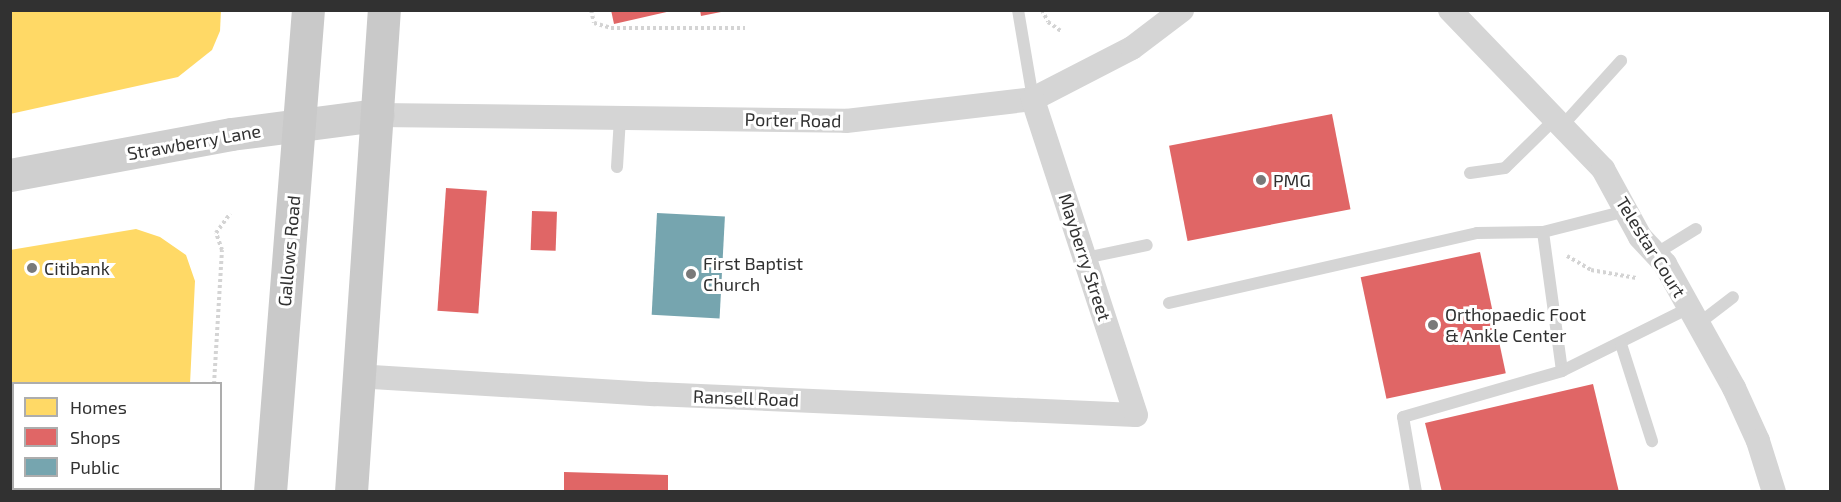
<!DOCTYPE html>
<style>
body{margin:0}
#map{position:relative;width:1841px;height:502px;overflow:hidden;background:#fff;font-family:"Exo 2",sans-serif}
div>[style]{position:absolute}
[style*='--x']{left:calc(var(--x)*1px);top:calc(var(--y)*1px);width:calc(var(--w)*1px);rotate:calc(var(--a)*1deg)}
.homes>*{inset:0;background:#ffd966}
.shops>*{inset:0;background:#e06666;transform-origin:0 0}
.public>*{inset:0;background:#76a5af;transform-origin:0 0}
.path>*{height:4px;margin-top:-2px;transform-origin:0;background:repeating-linear-gradient(90deg,#d4d4d4 0 3px,transparent 0 6px)}
.lane>*{height:12px;margin:-6px;padding:0 6px;transform-origin:6px;border-radius:6px;background:#d5d5d5}
.street>*{height:24px;margin:-12px;padding:0 12px;transform-origin:12px;border-radius:12px;background:#d5d5d5}
.secondary>*{height:33px;margin:-16.5px;padding:0 16.5px;transform-origin:16.5px;border-radius:16.5px;background:#cfcfcf}
.primary>*{height:33px;margin:-16.5px;padding:0 16.5px;transform-origin:16.5px;border-radius:16.5px;background:#c9c9c9}
.dots>*{width:16px;height:16px;translate:-50% -50%;box-sizing:border-box;border:3px solid #fff;border-radius:50%}
span{translate:-50% -50%;white-space:nowrap;text-align:center;line-height:1.15;-webkit-text-stroke:6px #fff;paint-order:stroke}
.street-label{font-size:18px;color:#313131}
.poi-label{font-size:18px;color:#313131}
.left{translate:0 -50%;text-align:left}
.frame{position:absolute;inset:0;border:12px solid #313131;pointer-events:none}
.legend{position:absolute;left:12px;top:382px;width:210px;height:108px;box-sizing:border-box;background:#fff;border:2px solid #adadad;margin:0;padding:8px 10px;list-style:none;font-size:18px;color:#313131}
.legend li{display:flex;align-items:center;gap:12px;height:30px}
.legend b{width:30px;border:2px solid #adadad}
</style>
<div id="map">
<div class="homes">
<div style="clip-path:polygon(10px 10px,221px 10px,220px 31px,212px 50px,178px 77px,10px 114px)"></div>
<div style="clip-path:polygon(136px 229px,160px 237px,186px 255px,195px 281px,190px 384px,14px 384px,14px 488px,185px 488px,185px 492px,10px 492px,10px 250px)"></div>
</div>
<div class="shops">
<div style="clip-path:polygon(611px 10px,671px 10px,671px 11px,614px 24px)"></div>
<div style="clip-path:polygon(700px 10px,721px 10px,721px 12px,701px 16px)"></div>
<div style="left:1332px;top:114px;width:97px;height:166px;rotate:79deg"></div>
<div style="left:446px;top:188px;width:41px;height:123px;rotate:4deg"></div>
<div style="left:532px;top:211px;width:25px;height:39px;rotate:2deg"></div>
<div style="left:1480px;top:252px;width:124px;height:122px;rotate:78deg"></div>
<div style="clip-path:polygon(1593px 384px,1619px 492px,1442px 492px,1425px 423px)"></div>
<div style="clip-path:polygon(564px 472px,668px 475px,668px 492px,564px 492px)"></div>
</div>
<div class="public">
<div style="left:657px;top:213px;width:68px;height:102px;rotate:3deg"></div>
</div>
<div class="path">
<div style="--x:591;--y:10;--w:13;--a:77"></div>
<div style="--x:594;--y:23;--w:18;--a:16"></div>
<div style="--x:611;--y:28;--w:134;--a:0"></div>
<div style="--x:1042;--y:10;--w:13;--a:63"></div>
<div style="--x:1048;--y:22;--w:16;--a:35"></div>
<div style="--x:1567;--y:256;--w:28;--a:30"></div>
<div style="--x:1591;--y:270;--w:46;--a:10.1"></div>
<div style="--x:214;--y:384;--w:134;--a:-86.6"></div>
<div style="--x:222;--y:250;--w:18;--a:-109"></div>
<div style="--x:216;--y:233;--w:24;--a:-54"></div>
<div style="--x:208;--y:492;--w:4;--a:-90"></div>
</div>
<div class="lane">
<div style="--x:1018;--y:10;--w:90;--a:80.4"></div>
<div style="--x:1562;--y:126;--w:88;--a:-47.8"></div>
<div style="--x:617;--y:167;--w:49;--a:-86.5"></div>
<div style="--x:1470;--y:173;--w:35;--a:-8"></div>
<div style="--x:1505;--y:168;--w:70;--a:-44.4"></div>
<div style="--x:1543;--y:232;--w:140;--a:82.2"></div>
<div style="--x:1562;--y:371;--w:142;--a:-26.4"></div>
<div style="--x:1655;--y:254;--w:48;--a:-31.4"></div>
<div style="--x:1085;--y:258;--w:63;--a:-11.8"></div>
<div style="--x:1169;--y:303;--w:316;--a:-12.8"></div>
<div style="--x:1477;--y:233;--w:66;--a:-0.9"></div>
<div style="--x:1543;--y:232;--w:86;--a:-14.2"></div>
<div style="--x:1698;--y:324;--w:44;--a:-37.6"></div>
<div style="--x:1621;--y:344;--w:102;--a:72.3"></div>
<div style="--x:1416;--y:492;--w:76;--a:-99.8"></div>
<div style="--x:1403;--y:417;--w:166;--a:-16.1"></div>
</div>
<div class="street">
<div style="--x:1450;--y:10;--w:221;--a:46.1"></div>
<div style="--x:1603;--y:169;--w:77;--a:61.4"></div>
<div style="--x:1640;--y:237;--w:37;--a:47"></div>
<div style="--x:1665;--y:264;--w:142;--a:60.9"></div>
<div style="--x:1734;--y:388;--w:58;--a:65.6"></div>
<div style="--x:1758;--y:441;--w:53;--a:72.6"></div>
<div style="--x:378;--y:115;--w:468;--a:0.7"></div>
<div style="--x:846;--y:121;--w:188;--a:-6.7"></div>
<div style="--x:1033;--y:99;--w:111;--a:-27.3"></div>
<div style="--x:1132;--y:48;--w:63;--a:-37.2"></div>
<div style="--x:356;--y:376;--w:299;--a:3.5"></div>
<div style="--x:654;--y:394;--w:482;--a:2.5"></div>
<div style="--x:1136;--y:415;--w:332;--a:-108.1"></div>
</div>
<div class="secondary">
<div style="--x:10;--y:175;--w:225;--a:-10.5"></div>
<div style="--x:231;--y:134;--w:148;--a:-7.4"></div>
</div>
<div class="primary">
<div style="--x:270;--y:492;--w:483;--a:-85.5"></div>
<div style="--x:351;--y:492;--w:483;--a:-86.1"></div>
</div>
<div class="dots">
<div style="left:1261px;top:180px;background:#797979"></div>
<div style="left:32px;top:268px;background:#797979"></div>
<div style="left:691px;top:274px;background:#797979"></div>
<div style="left:1433px;top:325px;background:#797979"></div>
</div>
<div class="street-label">
<span style="left:793px;top:120px;rotate:1deg">Porter Road</span>
<span style="left:194px;top:142px;rotate:-10deg">Strawberry Lane</span>
<span style="left:1651px;top:247px;rotate:58deg">Telestar Court</span>
<span style="left:289px;top:251px;rotate:-85deg">Gallows Road</span>
<span style="left:1085px;top:257px;rotate:72deg">Mayberry Street</span>
<span style="left:746px;top:398px;rotate:2deg">Ransell Road</span>
</div>
<div class="poi-label">
<span class="left" style="left:1273px;top:180px">PMG</span>
<span class="left" style="left:703px;top:274px">First Baptist<br>Church</span>
<span class="left" style="left:44px;top:268px">Citibank</span>
<span class="left" style="left:1445px;top:325px">Orthopaedic Foot<br>&amp; Ankle Center</span>
</div>
<div class="frame"></div>
<ul class="legend">
<li><b style="height:16px;background:#ffd966"></b>Homes</li>
<li><b style="height:16px;background:#e06666"></b>Shops</li>
<li><b style="height:16px;background:#76a5af"></b>Public</li>
</ul>
</div>
